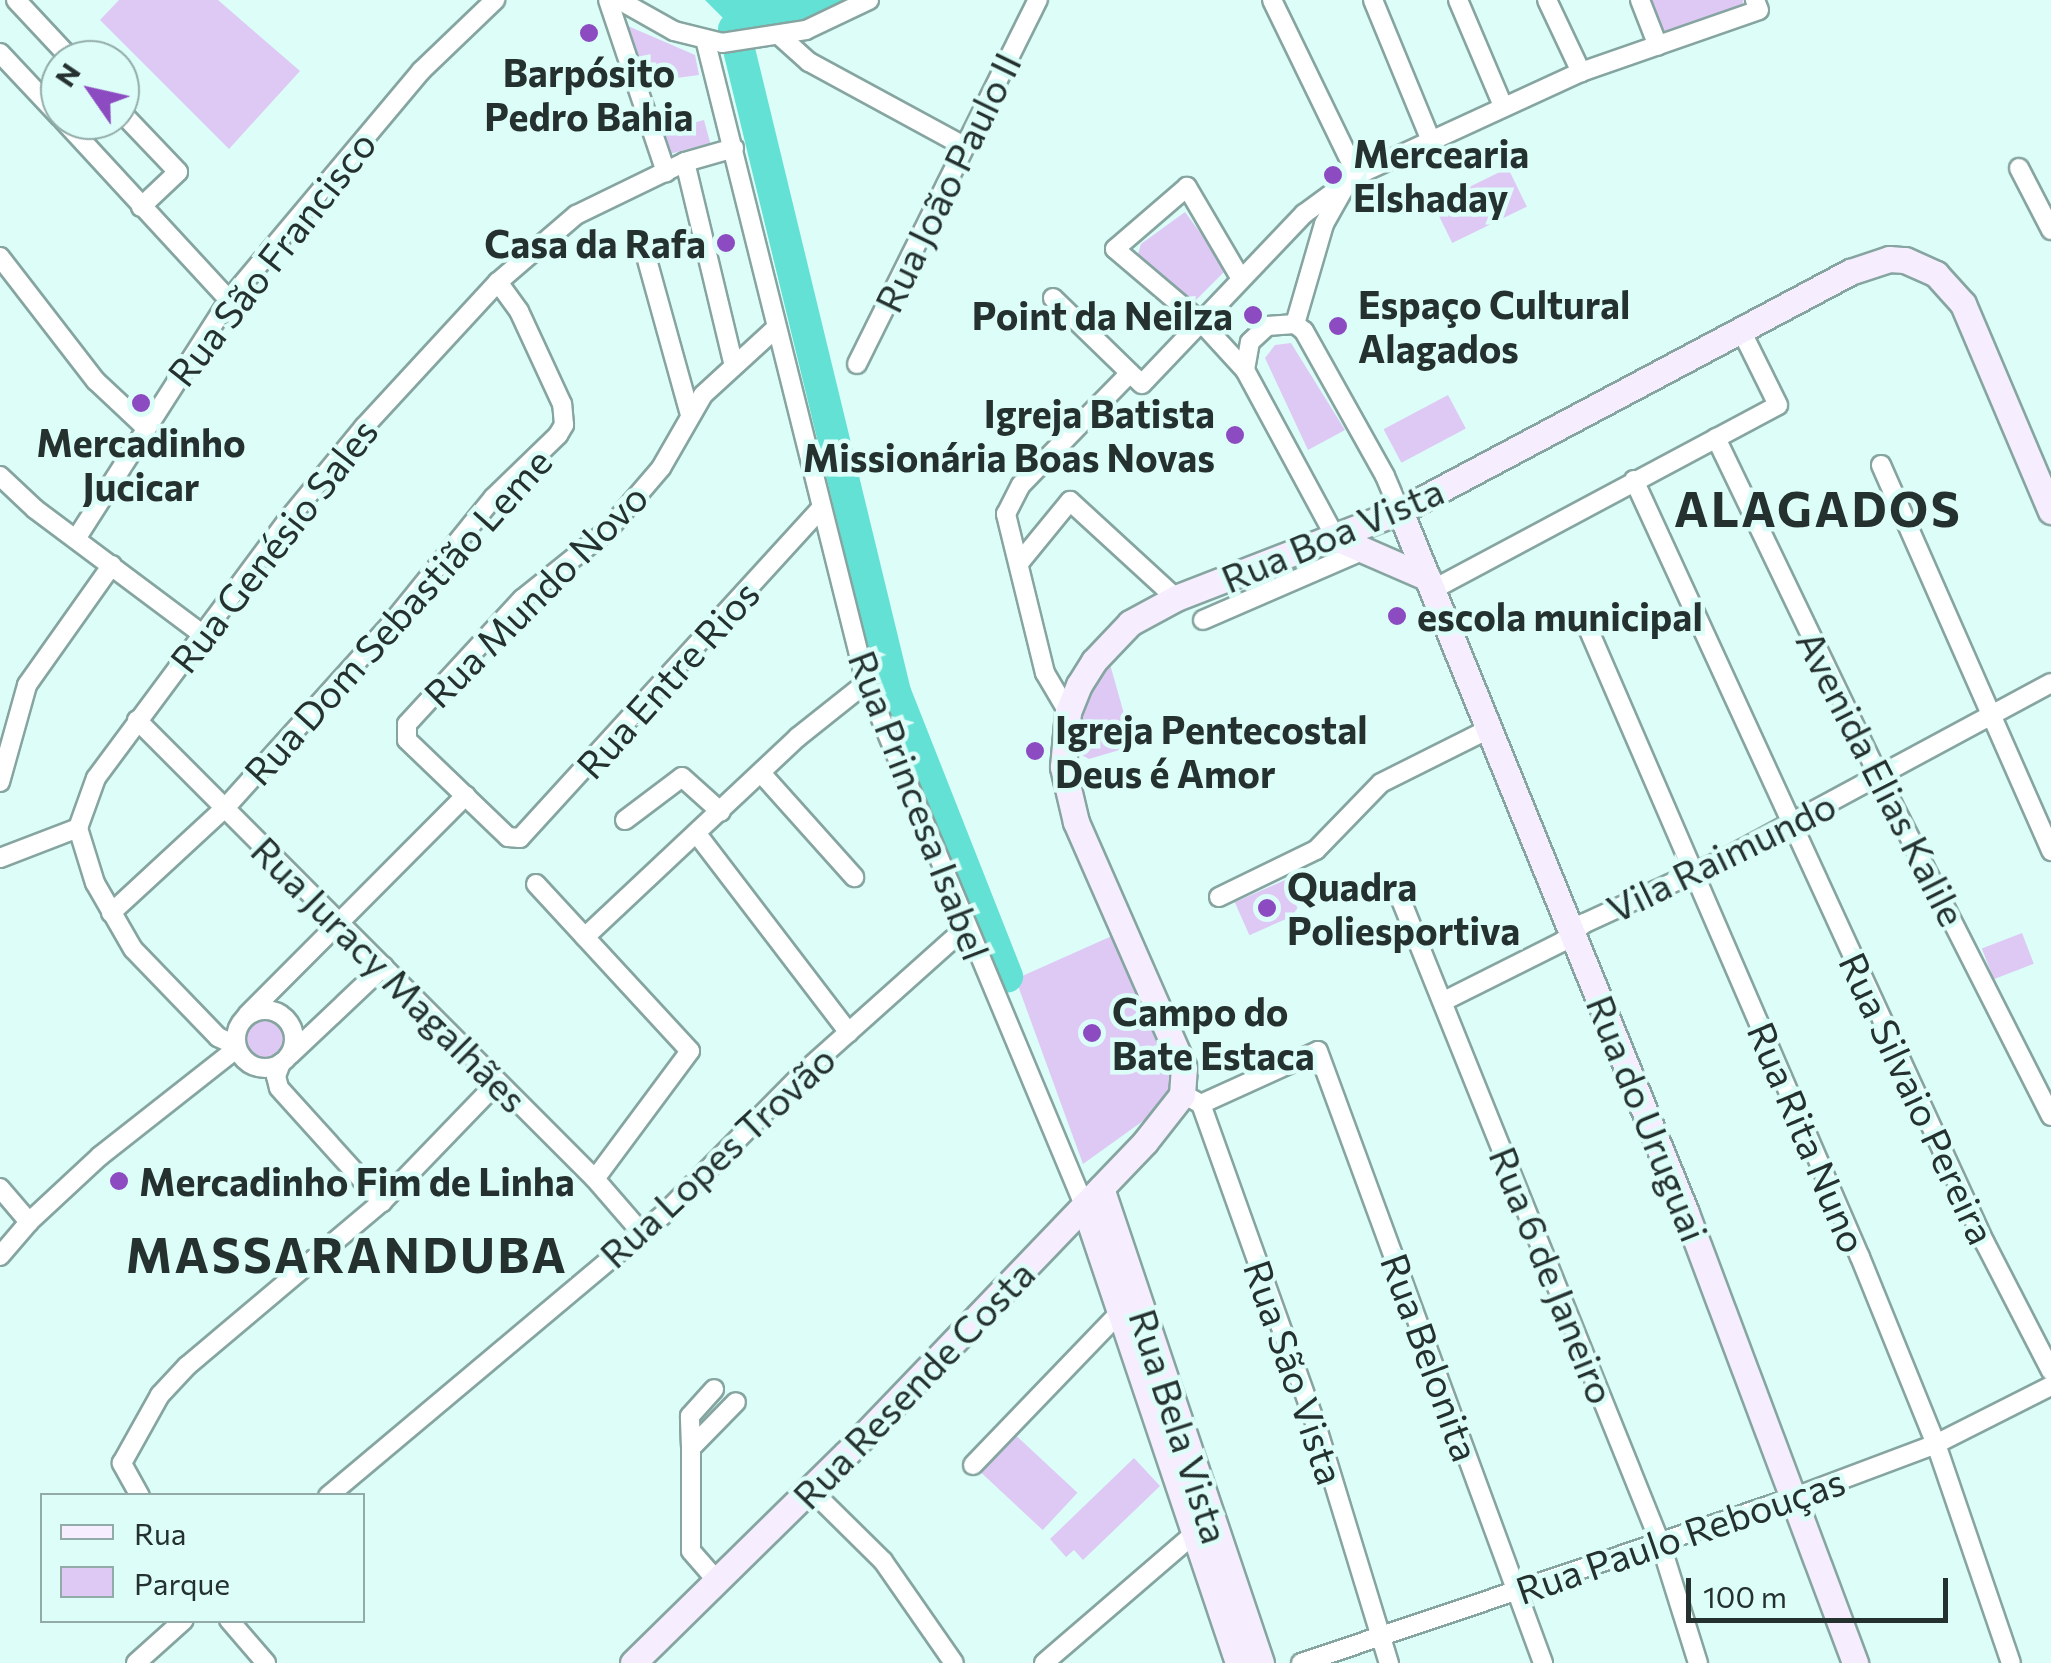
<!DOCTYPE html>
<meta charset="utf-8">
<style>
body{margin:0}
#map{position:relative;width:2051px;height:1663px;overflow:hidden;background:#dcfdf8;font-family:Commissioner,sans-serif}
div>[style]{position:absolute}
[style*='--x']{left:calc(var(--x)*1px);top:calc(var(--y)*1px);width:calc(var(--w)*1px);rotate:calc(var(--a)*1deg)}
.green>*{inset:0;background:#dec9f4;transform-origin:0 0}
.round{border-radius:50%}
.water>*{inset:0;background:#63e1d5}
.river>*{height:32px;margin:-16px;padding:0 16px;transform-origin:16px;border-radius:16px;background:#63e1d5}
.roads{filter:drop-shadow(2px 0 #86a5a1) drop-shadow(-2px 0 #86a5a1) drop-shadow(0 2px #86a5a1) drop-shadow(0 -2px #86a5a1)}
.street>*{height:18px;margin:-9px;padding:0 9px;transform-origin:9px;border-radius:9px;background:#fff}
.street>.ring{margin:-9px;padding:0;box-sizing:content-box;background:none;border:18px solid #fff;border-radius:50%}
.secondary>*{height:25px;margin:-12.5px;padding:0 12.5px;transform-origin:12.5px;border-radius:12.5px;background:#f6eefe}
.dots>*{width:28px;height:28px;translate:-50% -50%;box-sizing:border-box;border:5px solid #dcfdf8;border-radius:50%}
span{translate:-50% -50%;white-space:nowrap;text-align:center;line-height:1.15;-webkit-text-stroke:9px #dcfdf8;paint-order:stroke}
.poi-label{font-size:38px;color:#24312f;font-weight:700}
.left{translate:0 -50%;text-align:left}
.right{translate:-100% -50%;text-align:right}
.street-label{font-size:38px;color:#24312f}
.district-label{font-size:48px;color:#24312f;font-weight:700;letter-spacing:2.5px}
.legend{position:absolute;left:40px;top:1493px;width:325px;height:130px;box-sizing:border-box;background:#dcfdf8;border:2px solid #92aba8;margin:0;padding:12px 18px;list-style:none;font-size:30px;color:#24312f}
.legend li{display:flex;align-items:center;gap:20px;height:50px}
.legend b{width:50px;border:2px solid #92aba8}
.north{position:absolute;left:40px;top:40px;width:100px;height:100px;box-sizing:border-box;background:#dcfdf8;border:2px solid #92aba8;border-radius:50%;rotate:304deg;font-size:28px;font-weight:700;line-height:40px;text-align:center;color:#24312f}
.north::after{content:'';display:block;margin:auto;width:35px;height:45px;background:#8c4bc1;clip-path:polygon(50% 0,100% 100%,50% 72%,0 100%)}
.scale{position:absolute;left:1686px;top:1578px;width:262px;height:45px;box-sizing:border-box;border:5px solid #24312f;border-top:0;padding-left:12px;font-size:30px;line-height:35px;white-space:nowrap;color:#24312f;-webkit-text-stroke:8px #dcfdf8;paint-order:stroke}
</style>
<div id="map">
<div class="green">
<div style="clip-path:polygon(119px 0,218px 0,300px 71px,229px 149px,100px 20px)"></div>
<div style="clip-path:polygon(1649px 0,1743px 0,1743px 3px,1739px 9px,1665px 36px)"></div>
<div style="clip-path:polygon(628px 26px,695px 55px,699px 75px,646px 82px)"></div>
<div style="left:704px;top:120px;width:24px;height:46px;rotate:75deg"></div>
<div style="left:1508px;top:168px;width:43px;height:83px;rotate:64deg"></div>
<div style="clip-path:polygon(1185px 212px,1227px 269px,1192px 304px,1138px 254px,1141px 244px)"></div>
<div style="clip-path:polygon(1291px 343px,1345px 430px,1308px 450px,1265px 358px,1275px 345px)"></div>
<div style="left:1448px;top:395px;width:38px;height:73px;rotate:62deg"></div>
<div style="clip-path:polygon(1108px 657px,1133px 746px,1089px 759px,1072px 750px,1081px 696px)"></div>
<div style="left:1285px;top:880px;width:36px;height:55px;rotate:66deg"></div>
<div style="left:2022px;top:933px;width:33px;height:43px;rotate:69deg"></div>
<div style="clip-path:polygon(1114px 935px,1175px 1089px,1168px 1103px,1083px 1164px,1017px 983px,1020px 977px)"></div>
<div class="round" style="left:243px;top:1017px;width:42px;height:42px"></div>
<div style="left:1008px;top:1428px;width:95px;height:51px;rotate:43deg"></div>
<div style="clip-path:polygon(1134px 1458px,1160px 1486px,1083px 1560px,1074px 1550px,1066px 1557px,1050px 1539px)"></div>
</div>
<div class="water">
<div style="clip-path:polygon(705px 0,849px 0,810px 18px,749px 29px,734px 29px)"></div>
</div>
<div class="river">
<div style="--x:734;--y:29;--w:682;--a:76.35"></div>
<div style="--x:895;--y:692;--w:306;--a:68.5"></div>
</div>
<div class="roads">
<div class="street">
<div style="--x:16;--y:0;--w:82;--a:47"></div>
<div style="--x:608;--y:0;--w:182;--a:71.4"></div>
<div style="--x:619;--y:0;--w:63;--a:29.4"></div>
<div style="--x:674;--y:31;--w:49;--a:14"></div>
<div style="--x:722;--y:43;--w:85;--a:-8.8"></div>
<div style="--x:806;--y:30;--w:70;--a:-25.5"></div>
<div style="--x:1272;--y:0;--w:195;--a:64.1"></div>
<div style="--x:1373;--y:0;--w:149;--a:67.6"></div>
<div style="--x:1458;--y:0;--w:115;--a:67"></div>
<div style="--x:1547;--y:0;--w:80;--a:64.7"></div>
<div style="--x:1640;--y:0;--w:49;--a:68.6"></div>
<div style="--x:780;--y:36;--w:39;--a:42"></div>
<div style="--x:809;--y:62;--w:176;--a:28.5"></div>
<div style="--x:706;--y:43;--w:660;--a:75.96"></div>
<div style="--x:866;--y:683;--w:566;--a:67.33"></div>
<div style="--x:0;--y:53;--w:88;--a:46.8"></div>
<div style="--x:120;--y:111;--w:84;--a:46.4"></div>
<div style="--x:178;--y:172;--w:51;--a:136.6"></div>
<div style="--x:63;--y:120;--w:245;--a:47.3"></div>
<div style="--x:685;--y:162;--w:206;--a:76.5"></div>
<div style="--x:2019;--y:168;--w:70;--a:62.7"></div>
<div style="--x:646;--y:256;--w:165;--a:74.5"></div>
<div style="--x:0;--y:257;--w:157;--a:52.3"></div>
<div style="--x:96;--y:381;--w:66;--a:43.2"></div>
<div style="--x:1241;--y:279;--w:107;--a:-120.4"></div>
<div style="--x:1187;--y:187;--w:95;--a:139.3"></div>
<div style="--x:1115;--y:249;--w:111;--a:40.3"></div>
<div style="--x:1200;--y:321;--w:67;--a:47.4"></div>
<div style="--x:1245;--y:370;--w:191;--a:61.6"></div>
<div style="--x:1053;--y:298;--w:107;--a:44.2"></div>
<div style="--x:1295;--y:324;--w:104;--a:-73.8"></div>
<div style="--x:1324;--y:224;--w:45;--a:-60.6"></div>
<div style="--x:776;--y:328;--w:99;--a:137.5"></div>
<div style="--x:703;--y:395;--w:84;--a:119.9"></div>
<div style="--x:661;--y:468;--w:83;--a:130.6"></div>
<div style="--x:607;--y:531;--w:109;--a:141.3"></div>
<div style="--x:522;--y:599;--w:170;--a:132.6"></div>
<div style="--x:407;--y:724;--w:16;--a:90"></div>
<div style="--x:407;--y:740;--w:140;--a:43.8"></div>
<div style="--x:508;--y:837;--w:12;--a:5"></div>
<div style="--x:520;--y:838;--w:447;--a:-47.6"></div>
<div style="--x:857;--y:364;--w:407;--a:-63.6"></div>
<div style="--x:1245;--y:370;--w:28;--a:-80"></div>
<div style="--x:1250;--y:342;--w:23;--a:-43"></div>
<div style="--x:1267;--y:326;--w:28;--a:-4"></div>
<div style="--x:1295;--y:324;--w:11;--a:38"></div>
<div style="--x:1304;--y:331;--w:166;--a:60.8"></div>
<div style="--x:1385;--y:476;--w:38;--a:67"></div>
<div style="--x:1716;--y:438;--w:376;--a:64.3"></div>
<div style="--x:1879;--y:777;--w:380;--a:63.1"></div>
<div style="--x:1881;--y:465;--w:422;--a:66.2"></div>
<div style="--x:0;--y:476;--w:48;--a:43.3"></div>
<div style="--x:35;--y:509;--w:207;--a:36.8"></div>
<div style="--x:1634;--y:480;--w:840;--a:65.3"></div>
<div style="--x:1985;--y:1243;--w:144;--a:62.7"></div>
<div style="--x:76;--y:539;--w:284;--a:-57.4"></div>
<div style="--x:229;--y:300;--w:299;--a:-50"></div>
<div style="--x:421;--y:71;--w:103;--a:-43.8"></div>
<div style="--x:1020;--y:562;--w:79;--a:-50.7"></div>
<div style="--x:1070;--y:501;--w:144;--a:42.5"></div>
<div style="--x:1432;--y:590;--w:392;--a:-28.1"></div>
<div style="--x:1778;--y:405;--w:84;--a:-116.3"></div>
<div style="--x:1584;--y:619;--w:695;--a:66.61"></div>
<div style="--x:1860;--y:1257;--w:202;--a:67.9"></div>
<div style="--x:1936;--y:1444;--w:231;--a:71.1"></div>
<div style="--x:1203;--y:620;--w:173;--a:-23.5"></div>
<div style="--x:1068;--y:712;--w:45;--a:-120.5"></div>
<div style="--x:1045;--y:673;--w:164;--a:-103.8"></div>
<div style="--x:1006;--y:514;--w:33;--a:-63"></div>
<div style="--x:1021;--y:485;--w:92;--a:-45.9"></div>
<div style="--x:1085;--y:419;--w:64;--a:-45.6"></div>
<div style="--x:1130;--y:373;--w:16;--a:43"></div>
<div style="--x:1142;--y:384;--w:235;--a:-46.4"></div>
<div style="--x:1304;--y:214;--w:66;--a:-36.3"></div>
<div style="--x:1357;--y:175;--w:247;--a:-24.7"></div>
<div style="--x:1581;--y:72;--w:188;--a:-19.2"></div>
<div style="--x:1759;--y:10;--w:11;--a:-112"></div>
<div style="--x:137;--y:720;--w:648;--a:45.06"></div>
<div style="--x:595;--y:1179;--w:69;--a:49.1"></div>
<div style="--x:761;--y:773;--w:140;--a:48.2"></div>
<div style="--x:0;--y:782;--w:101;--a:-74.4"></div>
<div style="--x:27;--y:685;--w:147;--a:-54.7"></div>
<div style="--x:625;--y:820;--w:71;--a:-37"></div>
<div style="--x:682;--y:777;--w:52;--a:41.9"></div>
<div style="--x:697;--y:834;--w:250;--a:52.6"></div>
<div style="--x:0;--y:858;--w:84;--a:-21"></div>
<div style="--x:536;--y:884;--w:227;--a:47.3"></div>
<div style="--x:690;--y:1051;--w:159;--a:126.6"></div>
<div style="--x:1397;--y:890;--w:706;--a:68.05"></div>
<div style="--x:1661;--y:1545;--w:124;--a:72.6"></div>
<div style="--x:1219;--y:897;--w:108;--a:-25.9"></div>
<div style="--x:1316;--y:850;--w:93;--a:-45.9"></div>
<div style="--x:1381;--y:783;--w:123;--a:-26.6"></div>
<div style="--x:111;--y:913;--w:156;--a:-42.7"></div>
<div style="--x:226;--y:807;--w:246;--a:-48"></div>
<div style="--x:391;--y:624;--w:162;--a:-51"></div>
<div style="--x:493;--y:498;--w:91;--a:-44.1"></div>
<div style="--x:558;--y:435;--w:12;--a:-59"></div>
<div style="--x:564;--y:425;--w:21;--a:-95"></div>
<div style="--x:562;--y:404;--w:102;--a:-114.8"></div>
<div style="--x:519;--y:311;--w:36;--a:-126"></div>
<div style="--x:585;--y:937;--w:292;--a:-43.2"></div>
<div style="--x:798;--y:737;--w:87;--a:-38.5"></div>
<div style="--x:1444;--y:1001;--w:132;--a:-26.6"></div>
<div style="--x:1562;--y:942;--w:30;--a:-40"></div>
<div style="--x:1585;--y:923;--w:155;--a:-24.7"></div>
<div style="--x:1726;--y:858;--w:369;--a:-28.3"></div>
<div class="ring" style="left:236px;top:1010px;width:40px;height:40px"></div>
<div style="--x:247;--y:1015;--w:310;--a:-45.1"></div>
<div style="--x:235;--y:1045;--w:19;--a:-155"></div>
<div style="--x:218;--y:1037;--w:122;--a:-134"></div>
<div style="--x:133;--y:949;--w:76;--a:-119.9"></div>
<div style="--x:95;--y:883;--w:58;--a:-107.2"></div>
<div style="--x:78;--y:828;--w:53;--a:-70.2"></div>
<div style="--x:96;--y:778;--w:325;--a:-53.4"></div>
<div style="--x:290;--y:517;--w:117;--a:-50.6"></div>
<div style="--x:364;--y:427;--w:197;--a:-47.3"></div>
<div style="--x:498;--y:282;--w:103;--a:-40.7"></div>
<div style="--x:576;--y:215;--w:121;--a:-25.9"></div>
<div style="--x:685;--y:162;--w:51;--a:-15.9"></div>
<div style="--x:290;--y:1055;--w:129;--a:-43.4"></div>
<div style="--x:281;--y:1063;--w:14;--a:111"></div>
<div style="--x:276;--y:1076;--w:12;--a:76"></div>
<div style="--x:279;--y:1088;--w:154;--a:47.9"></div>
<div style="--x:1192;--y:1099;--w:10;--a:29"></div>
<div style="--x:1201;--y:1104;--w:344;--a:70.3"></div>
<div style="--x:1317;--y:1428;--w:246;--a:73"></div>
<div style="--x:1201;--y:1104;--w:128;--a:-24.4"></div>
<div style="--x:1318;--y:1051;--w:652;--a:69.81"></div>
<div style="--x:0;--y:1188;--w:45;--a:49.5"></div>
<div style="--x:0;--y:1256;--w:45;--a:-49.5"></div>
<div style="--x:29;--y:1222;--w:97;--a:-42.9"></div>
<div style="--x:100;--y:1156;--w:173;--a:-38.2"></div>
<div style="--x:691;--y:1448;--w:32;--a:-92"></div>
<div style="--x:690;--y:1416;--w:36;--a:-48"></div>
<div style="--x:973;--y:1465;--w:212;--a:-46.1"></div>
<div style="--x:811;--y:1490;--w:101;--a:44.6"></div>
<div style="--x:883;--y:1561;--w:124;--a:55.2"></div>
<div style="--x:140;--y:1496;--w:38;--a:-119"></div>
<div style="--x:122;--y:1463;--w:78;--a:-60.8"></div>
<div style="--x:160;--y:1395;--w:40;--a:-47"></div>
<div style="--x:187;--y:1366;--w:255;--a:-40.1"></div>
<div style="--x:382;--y:1202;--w:165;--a:-46"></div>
<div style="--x:328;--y:1496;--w:441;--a:-40"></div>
<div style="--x:666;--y:1212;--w:195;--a:-45.4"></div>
<div style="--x:803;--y:1073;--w:217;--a:-41.8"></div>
<div style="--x:718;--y:1582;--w:41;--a:-131.1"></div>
<div style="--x:691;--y:1551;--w:103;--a:-90"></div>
<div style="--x:691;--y:1448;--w:64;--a:-45.6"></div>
<div style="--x:229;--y:1620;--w:57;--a:49.3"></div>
<div style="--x:136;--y:1663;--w:64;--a:-41.9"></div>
<div style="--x:1044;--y:1663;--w:196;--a:-40.7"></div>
<div style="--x:1301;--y:1663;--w:521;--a:-18.57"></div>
<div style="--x:1795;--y:1497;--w:151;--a:-20.6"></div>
<div style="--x:1936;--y:1444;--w:129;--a:-26.8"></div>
</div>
<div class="secondary">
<div style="--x:1400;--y:511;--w:758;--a:67.83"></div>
<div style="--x:1686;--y:1213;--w:481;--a:69.4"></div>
<div style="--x:1336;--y:538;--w:100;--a:23.5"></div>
<div style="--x:1101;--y:1188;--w:501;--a:71.38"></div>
<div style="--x:1084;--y:1205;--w:483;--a:71.4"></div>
<div style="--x:633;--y:1663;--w:298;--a:-44.5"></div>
<div style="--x:846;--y:1454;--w:432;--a:-46.2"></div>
<div style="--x:1145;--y:1142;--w:60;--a:-51.8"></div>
<div style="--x:1182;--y:1095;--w:27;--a:-86"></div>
<div style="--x:1184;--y:1068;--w:269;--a:-113.7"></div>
<div style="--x:1076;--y:822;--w:57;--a:-103.3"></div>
<div style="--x:1063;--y:767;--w:55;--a:-84.8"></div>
<div style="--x:1068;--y:712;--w:29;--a:-68"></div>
<div style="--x:1079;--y:685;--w:28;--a:-58"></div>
<div style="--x:1094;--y:661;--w:52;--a:-46.5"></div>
<div style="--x:1130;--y:623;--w:52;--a:-28.5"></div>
<div style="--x:1176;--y:598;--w:240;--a:-21.2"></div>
<div style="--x:1400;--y:511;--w:510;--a:-27.97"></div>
<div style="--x:1850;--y:272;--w:41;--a:-18.4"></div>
<div style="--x:1889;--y:259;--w:16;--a:4"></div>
<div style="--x:1905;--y:260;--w:34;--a:24"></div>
<div style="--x:1936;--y:274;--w:40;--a:48"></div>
<div style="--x:1963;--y:304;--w:225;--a:67"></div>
</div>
</div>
<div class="dots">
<div style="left:589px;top:33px;background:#8c4bc1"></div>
<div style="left:1333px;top:175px;background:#8c4bc1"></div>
<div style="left:726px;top:243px;background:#8c4bc1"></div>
<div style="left:1253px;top:315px;background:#8c4bc1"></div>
<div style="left:1338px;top:326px;background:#8c4bc1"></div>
<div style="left:141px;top:403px;background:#8c4bc1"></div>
<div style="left:1235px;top:435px;background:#8c4bc1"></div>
<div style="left:1397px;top:616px;background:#8c4bc1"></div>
<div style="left:1035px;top:751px;background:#8c4bc1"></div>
<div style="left:1267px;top:908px;background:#8c4bc1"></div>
<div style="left:1092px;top:1033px;background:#8c4bc1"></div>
<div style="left:119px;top:1181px;background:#8c4bc1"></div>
</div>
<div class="poi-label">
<span style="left:589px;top:94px">Barpósito<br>Pedro Bahia</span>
<span class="left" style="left:1353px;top:175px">Mercearia<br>Elshaday</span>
<span class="right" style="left:706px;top:243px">Casa da Rafa</span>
<span class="left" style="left:1358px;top:326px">Espaço Cultural<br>Alagados</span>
<span class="right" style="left:1233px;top:315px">Point da Neilza</span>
<span class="right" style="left:1215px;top:435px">Igreja Batista<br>Missionária Boas Novas</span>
<span style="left:141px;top:464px">Mercadinho<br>Jucicar</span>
<span class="left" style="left:1417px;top:616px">escola municipal</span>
<span class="left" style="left:1055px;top:751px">Igreja Pentecostal<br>Deus é Amor</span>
<span class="left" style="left:1287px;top:908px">Quadra<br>Poliesportiva</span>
<span class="left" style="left:1112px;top:1033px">Campo do<br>Bate Estaca</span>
<span class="left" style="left:139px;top:1181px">Mercadinho Fim de Linha</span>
</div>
<div class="street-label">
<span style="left:947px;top:182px;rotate:-64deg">Rua João Paulo II</span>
<span style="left:271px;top:258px;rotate:-52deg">Rua São Francisco</span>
<span style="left:1332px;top:534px;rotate:-23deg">Rua Boa Vista</span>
<span style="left:273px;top:545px;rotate:-52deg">Rua Genésio Sales</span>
<span style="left:535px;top:595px;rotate:-45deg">Rua Mundo Novo</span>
<span style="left:397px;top:616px;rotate:-48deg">Rua Dom Sebastião Leme</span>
<span style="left:667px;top:679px;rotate:-48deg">Rua Entre Rios</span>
<span style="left:1882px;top:778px;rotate:63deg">Avenida Elias Kalile</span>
<span style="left:920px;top:805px;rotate:69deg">Rua Princesa Isabel</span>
<span style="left:1721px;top:856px;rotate:-26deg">Vila Raimundo</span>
<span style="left:390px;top:974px;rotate:45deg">Rua Juracy Magalhães</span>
<span style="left:1918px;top:1098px;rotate:65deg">Rua Silvaio Pereira</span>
<span style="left:1648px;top:1118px;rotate:68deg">Rua do Uruguai</span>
<span style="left:1808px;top:1137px;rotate:67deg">Rua Rita Nuno</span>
<span style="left:717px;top:1156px;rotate:-43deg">Rua Lopes Trovão</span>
<span style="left:1553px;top:1275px;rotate:68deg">Rua 6 de Janeiro</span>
<span style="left:1431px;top:1357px;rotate:70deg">Rua Belonita</span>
<span style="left:1295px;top:1372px;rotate:71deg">Rua São Vista</span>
<span style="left:913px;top:1384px;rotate:-46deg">Rua Resende Costa</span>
<span style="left:1180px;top:1426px;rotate:72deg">Rua Bela Vista</span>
<span style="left:1680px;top:1535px;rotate:-19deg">Rua Paulo Rebouças</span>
</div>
<div class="district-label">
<span style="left:1818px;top:508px">ALAGADOS</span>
<span style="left:347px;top:1254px">MASSARANDUBA</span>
</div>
<ul class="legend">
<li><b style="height:12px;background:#f6eefe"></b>Rua</li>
<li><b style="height:28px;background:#dec9f4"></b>Parque</li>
</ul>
<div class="north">N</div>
<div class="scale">100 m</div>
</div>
